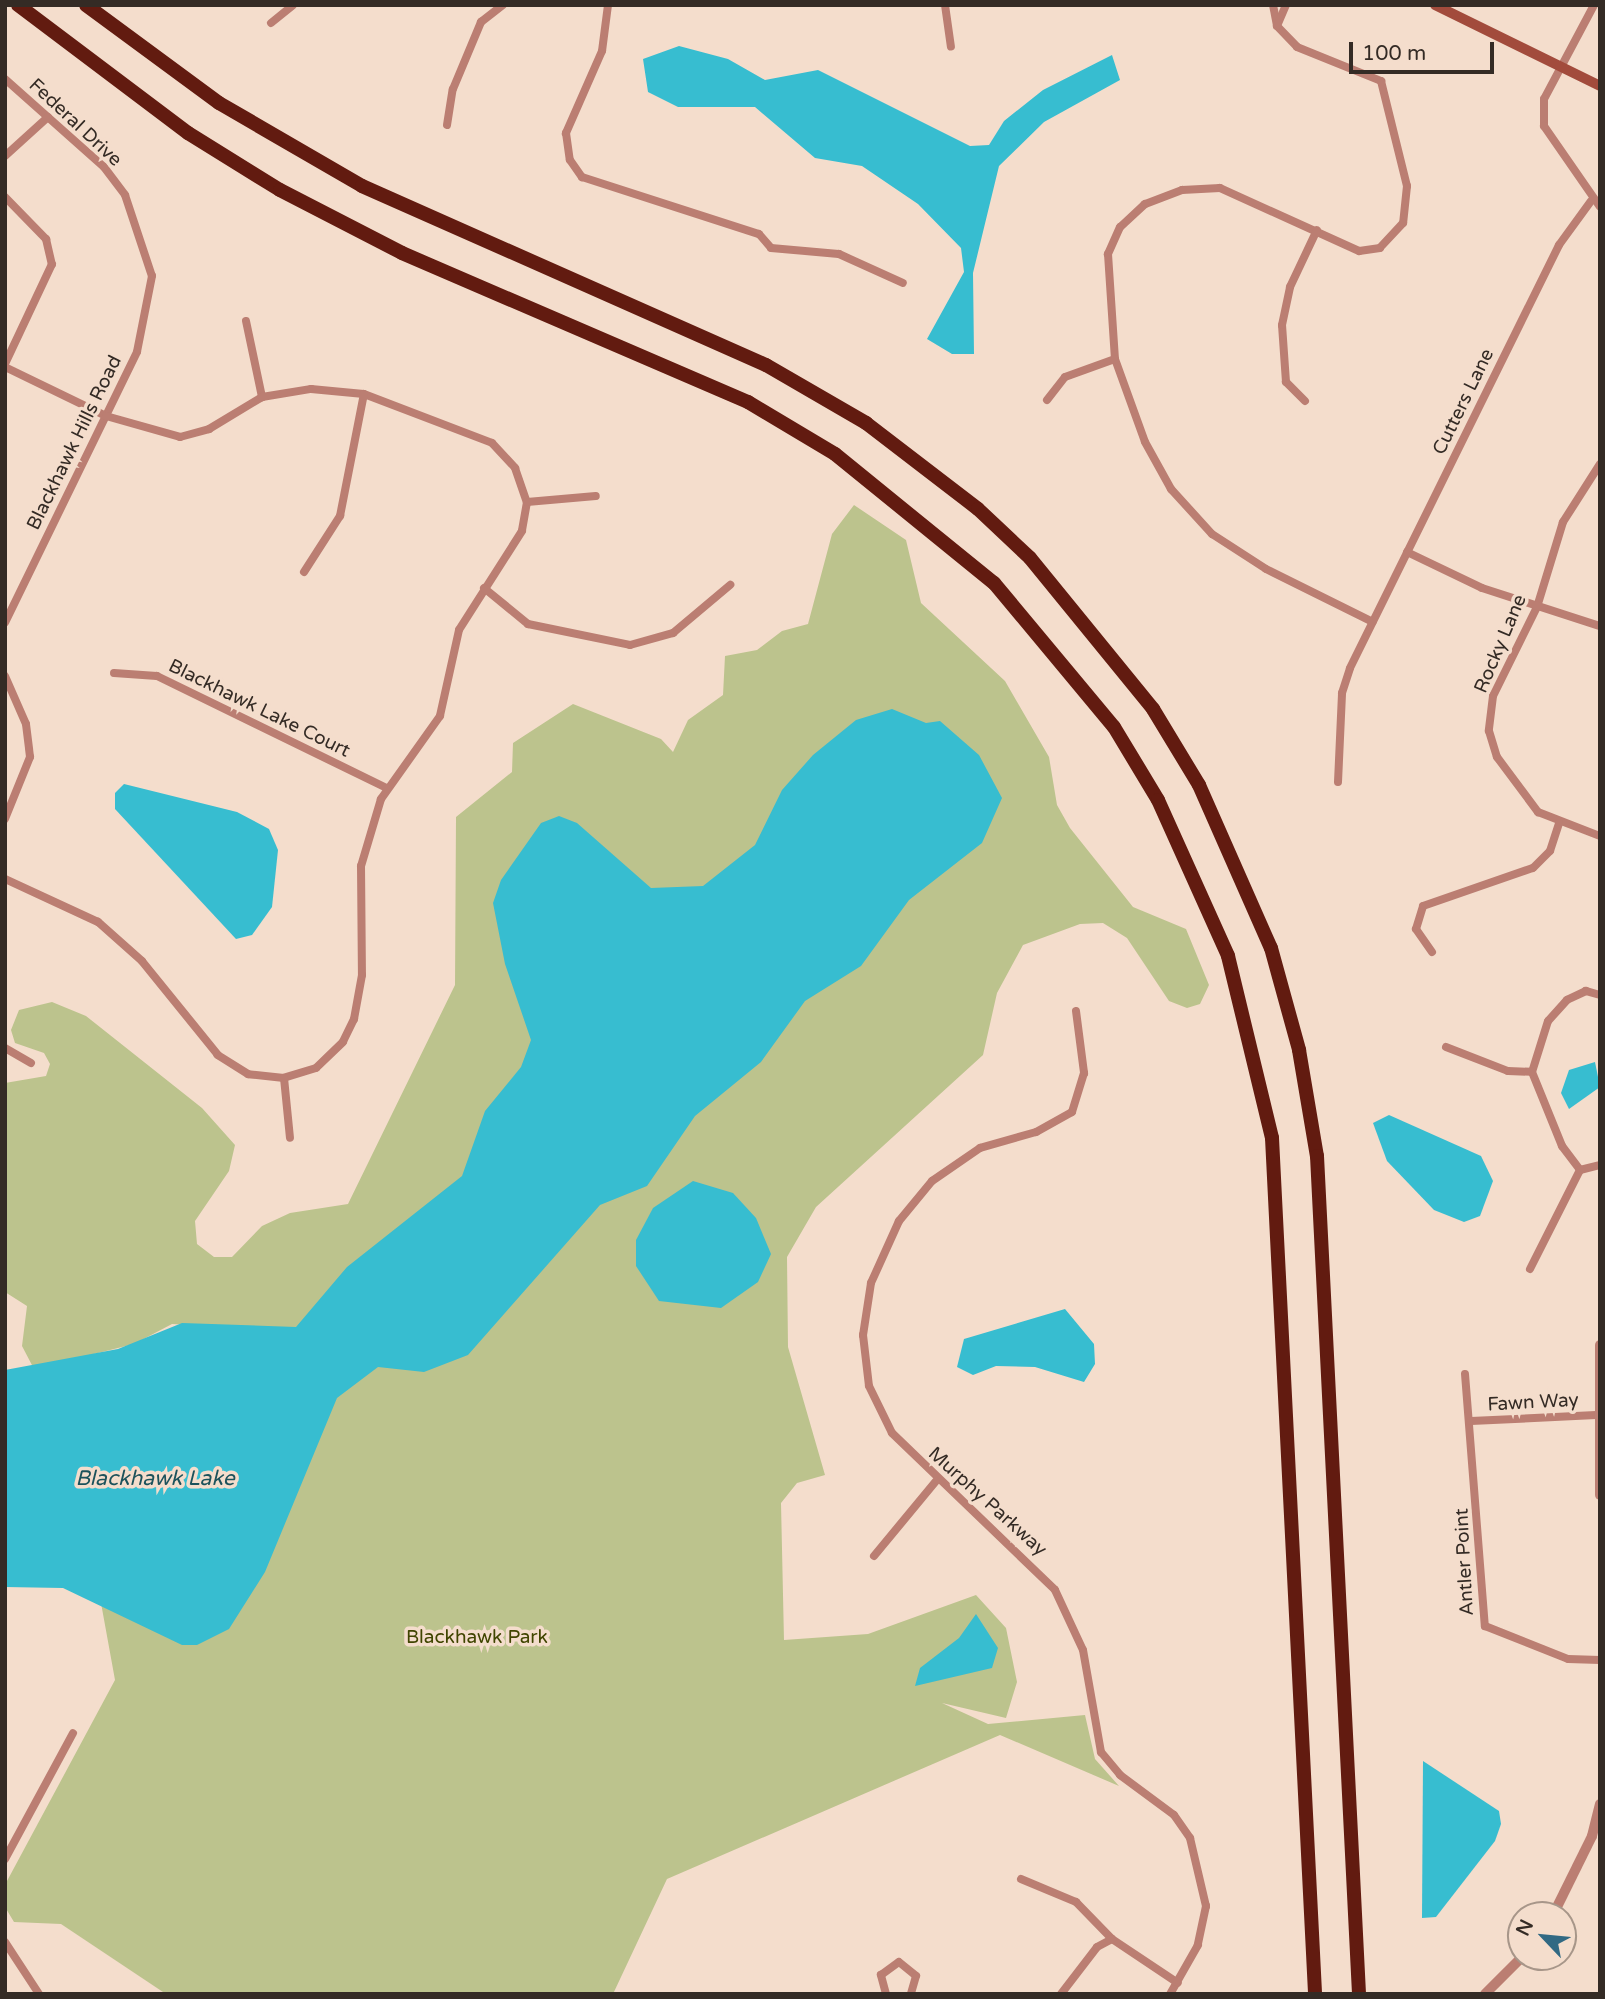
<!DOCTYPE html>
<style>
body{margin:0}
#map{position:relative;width:1605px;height:1999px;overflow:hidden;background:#f4ddcc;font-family:"Varela Round",sans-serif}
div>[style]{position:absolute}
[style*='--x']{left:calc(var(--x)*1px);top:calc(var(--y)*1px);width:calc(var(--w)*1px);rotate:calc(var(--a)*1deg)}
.green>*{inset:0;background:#bcc38d}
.water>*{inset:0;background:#37bdd0}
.minor>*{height:8px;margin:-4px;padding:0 4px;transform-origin:4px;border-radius:4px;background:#bb7e72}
.tertiary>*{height:10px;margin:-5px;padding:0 5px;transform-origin:5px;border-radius:5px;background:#bb7e72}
.secondary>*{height:10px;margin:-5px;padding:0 5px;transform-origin:5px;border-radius:5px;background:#a24b3c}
.motorway>*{height:14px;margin:-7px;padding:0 7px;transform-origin:7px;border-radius:7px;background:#621b10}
span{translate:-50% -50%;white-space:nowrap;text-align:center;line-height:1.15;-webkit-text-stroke:7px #f4ddcc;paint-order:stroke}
.street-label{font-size:19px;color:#342b25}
.park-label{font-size:19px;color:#404500}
.water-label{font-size:21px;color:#1c525b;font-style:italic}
.frame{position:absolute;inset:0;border:7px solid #342b25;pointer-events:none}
.north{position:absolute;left:1507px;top:1901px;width:70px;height:70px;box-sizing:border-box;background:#f4ddcc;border:2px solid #a79689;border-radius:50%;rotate:296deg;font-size:19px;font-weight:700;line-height:28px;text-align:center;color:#342b25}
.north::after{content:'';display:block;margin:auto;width:24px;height:32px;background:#316983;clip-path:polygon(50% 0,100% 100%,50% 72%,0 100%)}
.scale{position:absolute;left:1349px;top:42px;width:145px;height:32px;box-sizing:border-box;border:4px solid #342b25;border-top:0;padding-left:9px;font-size:21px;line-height:24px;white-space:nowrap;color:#342b25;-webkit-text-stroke:5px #f4ddcc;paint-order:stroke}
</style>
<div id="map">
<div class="green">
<div style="clip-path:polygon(854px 505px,906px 540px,921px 603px,1005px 681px,1049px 757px,1057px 805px,1070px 828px,1133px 907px,1186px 929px,1209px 985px,1200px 1004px,1187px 1008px,1169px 1001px,1127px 938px,1103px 923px,1080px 924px,1023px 945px,997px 993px,983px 1055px,816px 1207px,787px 1257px,788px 1347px,825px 1475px,797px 1483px,781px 1503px,784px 1640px,868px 1634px,976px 1595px,1006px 1628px,1017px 1682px,1013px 1695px,1006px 1718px,942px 1703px,988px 1724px,1085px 1715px,1095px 1759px,1119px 1786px,1000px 1735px,667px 1879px,613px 1994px,166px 1994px,61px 1924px,14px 1922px,5px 1907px,7px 1881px,115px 1680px,101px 1603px,143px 1624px,286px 1329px,172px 1324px,134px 1344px,34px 1369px,22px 1346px,27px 1306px,5px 1292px,5px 1083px,46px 1076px,50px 1064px,44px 1053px,15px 1043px,11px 1030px,19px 1010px,52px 1002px,86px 1016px,202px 1108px,235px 1145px,229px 1171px,195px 1221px,197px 1244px,214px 1257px,232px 1257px,262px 1226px,290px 1213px,348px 1204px,455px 985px,456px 817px,512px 772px,513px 743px,573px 704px,661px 739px,673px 752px,688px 720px,723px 695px,725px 656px,757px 650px,782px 631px,808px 624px,832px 534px)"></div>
</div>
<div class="water">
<div style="clip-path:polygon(679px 46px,728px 59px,765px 80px,818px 70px,970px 146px,989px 145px,1004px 121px,1043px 90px,1112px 55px,1120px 80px,1044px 122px,999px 166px,973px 273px,974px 354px,952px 354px,927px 339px,964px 272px,961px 248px,918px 204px,862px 166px,815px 158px,755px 107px,678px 107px,648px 92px,643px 59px)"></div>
<div style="clip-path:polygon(892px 709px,926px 723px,940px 721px,979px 755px,1002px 798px,982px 843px,909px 900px,861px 966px,805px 1001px,761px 1062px,695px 1116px,647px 1186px,600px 1205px,468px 1355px,424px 1372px,378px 1367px,337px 1398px,265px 1572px,229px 1629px,197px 1645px,182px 1645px,63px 1588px,5px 1587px,5px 1370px,118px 1349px,182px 1323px,296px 1327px,347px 1267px,462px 1176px,485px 1111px,521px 1067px,531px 1040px,505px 964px,493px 903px,501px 880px,541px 823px,559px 816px,577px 823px,651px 888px,703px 886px,755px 845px,782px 790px,813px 755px,856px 720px)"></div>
<div style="clip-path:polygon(124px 784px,237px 812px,269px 829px,278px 850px,272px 907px,252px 935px,236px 939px,115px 809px,115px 793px)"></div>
<div style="clip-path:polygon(1595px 1062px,1600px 1087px,1569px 1109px,1561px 1093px,1569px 1070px)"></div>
<div style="clip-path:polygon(1389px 1115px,1481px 1156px,1493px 1181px,1480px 1216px,1464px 1222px,1434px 1210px,1387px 1161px,1373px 1123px)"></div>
<div style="clip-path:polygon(693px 1181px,733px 1193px,756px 1218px,771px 1254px,758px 1282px,721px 1308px,659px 1301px,636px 1266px,636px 1240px,653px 1208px)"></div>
<div style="clip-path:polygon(1065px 1309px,1094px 1344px,1095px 1364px,1084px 1382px,1035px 1367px,996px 1366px,973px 1375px,957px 1367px,964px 1339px)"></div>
<div style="clip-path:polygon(976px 1614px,998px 1648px,992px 1668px,915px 1686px,920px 1668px,959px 1638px)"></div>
<div style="clip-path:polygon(1423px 1761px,1499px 1811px,1501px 1824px,1495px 1841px,1436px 1917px,1422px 1918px)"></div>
</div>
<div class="minor">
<div style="--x:608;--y:5;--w:46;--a:97.4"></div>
<div style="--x:602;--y:51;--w:90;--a:113.7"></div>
<div style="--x:566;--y:133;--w:27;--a:82"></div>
<div style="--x:570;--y:160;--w:21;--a:55"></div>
<div style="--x:582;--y:177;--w:186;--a:17.9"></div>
<div style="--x:759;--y:234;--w:18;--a:49"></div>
<div style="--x:771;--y:248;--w:68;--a:5"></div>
<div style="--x:839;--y:254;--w:70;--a:24.4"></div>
<div style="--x:945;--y:5;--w:42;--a:81.9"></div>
<div style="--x:1273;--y:5;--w:21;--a:79"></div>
<div style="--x:1277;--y:26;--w:29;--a:46"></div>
<div style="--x:1297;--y:47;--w:91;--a:22"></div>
<div style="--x:1381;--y:81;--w:108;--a:76.1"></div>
<div style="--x:1407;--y:186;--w:37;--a:96"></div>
<div style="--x:1403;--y:223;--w:34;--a:133"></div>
<div style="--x:1380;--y:248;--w:21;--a:172"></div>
<div style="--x:1359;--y:251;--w:153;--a:-155.6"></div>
<div style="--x:1220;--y:188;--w:38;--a:177"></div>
<div style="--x:1182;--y:190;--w:40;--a:159"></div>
<div style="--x:1145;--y:204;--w:34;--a:137"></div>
<div style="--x:1120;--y:227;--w:30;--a:114"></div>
<div style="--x:1108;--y:254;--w:105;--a:86.2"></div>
<div style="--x:1115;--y:359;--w:88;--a:70.1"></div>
<div style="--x:1145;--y:442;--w:54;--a:61"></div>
<div style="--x:1171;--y:489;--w:61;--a:47.7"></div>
<div style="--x:1212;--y:534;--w:64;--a:32.9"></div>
<div style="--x:1266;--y:569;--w:119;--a:26.4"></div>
<div style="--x:1594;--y:5;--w:106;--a:118"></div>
<div style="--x:1544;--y:99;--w:27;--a:90"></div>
<div style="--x:1544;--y:126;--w:98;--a:55.3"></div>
<div style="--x:271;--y:23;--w:28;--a:-39"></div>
<div style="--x:1277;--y:26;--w:23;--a:-67"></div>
<div style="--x:5;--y:79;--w:132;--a:41.6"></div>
<div style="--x:104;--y:167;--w:35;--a:53"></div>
<div style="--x:125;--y:195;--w:85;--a:71.6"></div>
<div style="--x:152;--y:276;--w:77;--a:101.2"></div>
<div style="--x:137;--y:352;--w:301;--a:116"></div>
<div style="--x:447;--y:125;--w:36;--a:-81"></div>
<div style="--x:453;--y:89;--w:73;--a:-67.3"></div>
<div style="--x:481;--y:22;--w:28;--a:-38"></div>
<div style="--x:5;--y:156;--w:58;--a:-42.2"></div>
<div style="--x:5;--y:197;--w:59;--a:45.7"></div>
<div style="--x:46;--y:239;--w:26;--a:77"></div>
<div style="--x:52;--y:264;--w:110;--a:115.2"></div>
<div style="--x:246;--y:321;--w:78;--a:78.1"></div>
<div style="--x:5;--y:367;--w:112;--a:25.9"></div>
<div style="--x:106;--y:416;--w:77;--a:15.8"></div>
<div style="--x:180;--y:437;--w:30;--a:-15"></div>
<div style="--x:209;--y:429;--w:62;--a:-31.1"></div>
<div style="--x:262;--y:397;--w:50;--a:-9.3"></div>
<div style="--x:311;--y:389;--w:53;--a:5.4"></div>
<div style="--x:364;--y:394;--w:137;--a:20.9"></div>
<div style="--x:492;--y:443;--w:34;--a:47"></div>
<div style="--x:515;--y:468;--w:36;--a:71"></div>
<div style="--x:527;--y:502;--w:29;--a:100"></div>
<div style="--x:522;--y:531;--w:117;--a:122.5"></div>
<div style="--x:459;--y:630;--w:88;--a:102.5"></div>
<div style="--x:440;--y:716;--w:102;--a:125.4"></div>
<div style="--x:381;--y:799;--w:70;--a:106.6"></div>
<div style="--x:361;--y:866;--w:109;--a:89.5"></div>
<div style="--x:362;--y:975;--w:45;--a:100.3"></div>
<div style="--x:354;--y:1019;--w:25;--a:116"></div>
<div style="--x:343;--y:1042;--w:37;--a:136"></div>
<div style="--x:316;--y:1068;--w:34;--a:163"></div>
<div style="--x:284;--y:1078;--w:36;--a:-174"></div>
<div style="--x:248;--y:1074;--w:36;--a:-148"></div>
<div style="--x:218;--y:1055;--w:121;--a:-129"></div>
<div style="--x:142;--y:961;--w:59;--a:-138.4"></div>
<div style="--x:98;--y:922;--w:102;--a:-155.2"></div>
<div style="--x:1047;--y:400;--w:29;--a:-52"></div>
<div style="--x:1065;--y:377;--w:53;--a:-19.8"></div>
<div style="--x:1305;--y:401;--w:27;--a:-135"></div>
<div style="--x:1286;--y:382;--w:57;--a:-94"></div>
<div style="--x:1282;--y:325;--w:39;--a:-78"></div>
<div style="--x:1290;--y:287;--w:63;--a:-64.7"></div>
<div style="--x:1600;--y:464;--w:69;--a:122.5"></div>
<div style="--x:1563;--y:522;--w:89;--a:107"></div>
<div style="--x:1537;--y:607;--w:99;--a:116.3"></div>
<div style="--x:1493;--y:696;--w:35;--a:97"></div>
<div style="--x:1489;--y:731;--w:27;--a:73"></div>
<div style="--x:1497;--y:757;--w:69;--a:53.3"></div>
<div style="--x:1538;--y:812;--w:66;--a:21.2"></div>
<div style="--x:527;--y:502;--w:69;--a:-5"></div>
<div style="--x:1407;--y:552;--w:83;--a:25.6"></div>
<div style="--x:1482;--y:588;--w:124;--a:17.9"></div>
<div style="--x:304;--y:572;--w:67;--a:-57.3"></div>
<div style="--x:340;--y:516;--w:124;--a:-78.9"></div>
<div style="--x:484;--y:588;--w:57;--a:39.3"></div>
<div style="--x:528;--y:624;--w:104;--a:11.6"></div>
<div style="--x:630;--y:645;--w:45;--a:-15.6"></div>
<div style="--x:673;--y:633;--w:75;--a:-40.1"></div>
<div style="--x:114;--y:673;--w:43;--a:4"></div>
<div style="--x:157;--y:676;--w:256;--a:26"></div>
<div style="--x:5;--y:676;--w:52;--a:66.4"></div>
<div style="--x:26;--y:724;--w:33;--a:83"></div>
<div style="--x:30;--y:757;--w:67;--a:112"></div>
<div style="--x:1338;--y:782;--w:89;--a:-87.4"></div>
<div style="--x:1342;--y:693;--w:26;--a:-72"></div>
<div style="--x:1350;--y:668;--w:472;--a:-63.7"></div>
<div style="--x:1559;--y:245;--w:54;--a:-54"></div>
<div style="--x:1432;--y:952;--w:28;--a:-125"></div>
<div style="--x:1416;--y:929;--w:24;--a:-73"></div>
<div style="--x:1423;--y:906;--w:116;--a:-19.1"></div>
<div style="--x:1533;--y:868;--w:24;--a:-45"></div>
<div style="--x:1550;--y:851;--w:29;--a:-72"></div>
<div style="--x:1600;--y:995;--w:15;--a:-164"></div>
<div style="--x:1586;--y:991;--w:21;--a:155"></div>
<div style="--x:1567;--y:1000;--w:28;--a:132"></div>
<div style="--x:1548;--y:1021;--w:53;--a:107.4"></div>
<div style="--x:1532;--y:1072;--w:80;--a:67.9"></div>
<div style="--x:1562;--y:1146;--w:30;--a:53"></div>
<div style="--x:1580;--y:1170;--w:21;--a:-14"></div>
<div style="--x:1076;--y:1011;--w:63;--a:82.6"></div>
<div style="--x:1084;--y:1073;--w:41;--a:107.1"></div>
<div style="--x:1072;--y:1112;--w:41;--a:150.9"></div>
<div style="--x:1036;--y:1132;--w:58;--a:164.1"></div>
<div style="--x:980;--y:1148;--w:58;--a:145.5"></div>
<div style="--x:932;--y:1181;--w:52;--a:129.5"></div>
<div style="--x:899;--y:1221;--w:68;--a:114.3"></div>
<div style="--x:871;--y:1283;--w:53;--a:98.7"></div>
<div style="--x:863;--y:1335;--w:51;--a:83.3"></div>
<div style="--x:869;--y:1386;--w:52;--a:63.9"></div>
<div style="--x:892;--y:1433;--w:226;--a:43.9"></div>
<div style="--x:1055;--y:1590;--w:66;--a:65"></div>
<div style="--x:1083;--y:1650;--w:104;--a:80"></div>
<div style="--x:1101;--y:1752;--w:30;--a:50"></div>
<div style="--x:1120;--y:1775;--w:67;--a:36.5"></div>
<div style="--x:1174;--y:1815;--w:28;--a:55"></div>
<div style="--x:1190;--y:1838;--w:70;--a:76.8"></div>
<div style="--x:1206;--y:1906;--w:40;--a:102"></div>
<div style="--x:1198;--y:1945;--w:56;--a:119.7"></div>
<div style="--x:1446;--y:1047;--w:66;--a:21.2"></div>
<div style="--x:1508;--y:1071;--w:24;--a:2"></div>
<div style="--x:5;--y:1048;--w:30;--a:30"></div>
<div style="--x:284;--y:1078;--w:60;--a:84.3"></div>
<div style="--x:1530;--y:1269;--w:111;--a:-63.2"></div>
<div style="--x:1465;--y:1374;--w:253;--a:85.5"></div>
<div style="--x:1485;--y:1626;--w:89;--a:21.7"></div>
<div style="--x:1568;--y:1659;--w:32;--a:2"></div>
<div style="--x:1471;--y:1421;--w:125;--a:-2.7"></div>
<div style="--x:874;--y:1556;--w:97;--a:-50.4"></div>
<div style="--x:5;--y:1859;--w:143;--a:-61.6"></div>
<div style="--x:1021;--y:1879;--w:60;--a:22.7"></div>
<div style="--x:1076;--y:1902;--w:52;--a:45.8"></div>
<div style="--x:1112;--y:1939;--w:79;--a:33.7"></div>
<div style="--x:5;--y:1942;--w:62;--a:56.8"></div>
<div style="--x:886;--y:1994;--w:20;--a:-105"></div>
<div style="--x:881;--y:1975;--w:22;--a:-36"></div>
<div style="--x:899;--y:1962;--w:22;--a:39"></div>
<div style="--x:916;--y:1976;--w:19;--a:106"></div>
<div style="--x:1061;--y:1994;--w:59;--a:-52.5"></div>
<div style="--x:1097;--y:1947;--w:17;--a:-28"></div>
</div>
<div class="tertiary">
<div style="--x:1600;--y:1345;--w:150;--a:90"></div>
<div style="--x:1553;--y:1915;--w:88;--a:-63.7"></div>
<div style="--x:1592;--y:1836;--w:33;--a:-76"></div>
<div style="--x:1485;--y:1994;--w:52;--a:-45"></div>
</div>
<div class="secondary">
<div style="--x:1435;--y:5;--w:184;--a:26.1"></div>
</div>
<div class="motorway">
<div style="--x:18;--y:5;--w:213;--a:37"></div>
<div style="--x:188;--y:133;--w:108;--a:31.8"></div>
<div style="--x:280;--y:190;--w:137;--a:27.3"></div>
<div style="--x:402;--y:253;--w:377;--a:23.3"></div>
<div style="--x:748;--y:402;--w:101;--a:30.9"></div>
<div style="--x:835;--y:454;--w:205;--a:39.1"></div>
<div style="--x:994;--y:583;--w:187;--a:50.2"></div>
<div style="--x:1114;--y:727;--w:85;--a:58.9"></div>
<div style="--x:1158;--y:800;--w:171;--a:65.8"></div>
<div style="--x:1228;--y:956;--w:187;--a:76.4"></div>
<div style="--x:1272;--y:1138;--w:857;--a:87.12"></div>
<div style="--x:86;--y:5;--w:165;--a:36.4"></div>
<div style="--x:219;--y:103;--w:165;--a:30.1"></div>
<div style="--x:362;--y:186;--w:442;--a:23.9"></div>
<div style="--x:766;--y:365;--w:116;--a:30.1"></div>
<div style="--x:866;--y:423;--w:141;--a:37.5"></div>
<div style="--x:978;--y:509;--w:71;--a:43.3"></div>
<div style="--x:1030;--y:558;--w:195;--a:50.8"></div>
<div style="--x:1153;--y:709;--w:89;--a:58.8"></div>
<div style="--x:1199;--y:785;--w:178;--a:66.2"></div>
<div style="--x:1271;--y:948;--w:106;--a:74.6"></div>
<div style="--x:1299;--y:1050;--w:108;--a:80.4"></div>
<div style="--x:1317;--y:1156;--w:839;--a:87.13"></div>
</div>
<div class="street-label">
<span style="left:75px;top:123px;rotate:43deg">Federal Drive</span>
<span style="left:1464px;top:402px;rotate:-64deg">Cutters Lane</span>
<span style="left:75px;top:443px;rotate:-64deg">Blackhawk Hills Road</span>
<span style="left:1501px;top:644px;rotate:-67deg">Rocky Lane</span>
<span style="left:259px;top:709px;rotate:26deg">Blackhawk Lake Court</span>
<span style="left:1533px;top:1403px;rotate:-3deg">Fawn Way</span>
<span style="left:987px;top:1502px;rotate:42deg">Murphy Parkway</span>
<span style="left:1465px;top:1562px;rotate:-93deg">Antler Point</span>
</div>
<div class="park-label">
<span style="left:477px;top:1638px">Blackhawk Park</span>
</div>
<div class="water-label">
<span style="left:155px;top:1479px">Blackhawk Lake</span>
</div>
<div class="frame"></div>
<div class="north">N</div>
<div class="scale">100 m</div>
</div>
